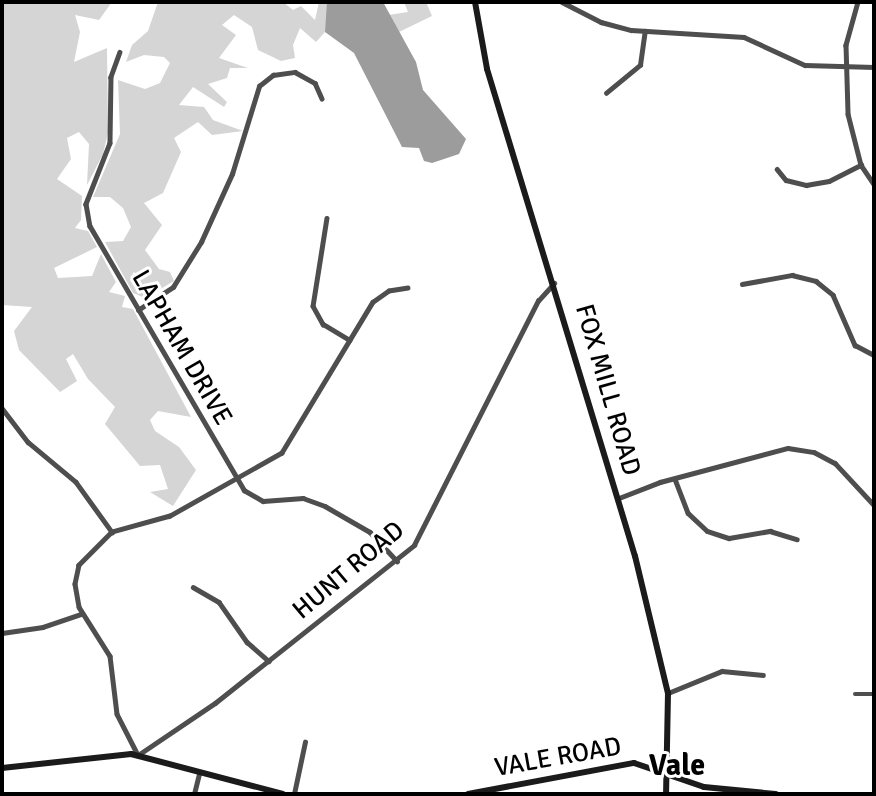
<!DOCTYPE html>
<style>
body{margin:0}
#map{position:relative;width:876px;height:796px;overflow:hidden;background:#fff;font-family:Signika,sans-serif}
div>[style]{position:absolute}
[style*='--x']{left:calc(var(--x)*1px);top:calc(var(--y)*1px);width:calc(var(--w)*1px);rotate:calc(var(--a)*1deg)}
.green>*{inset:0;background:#d5d5d5}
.water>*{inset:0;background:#9c9c9c}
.stream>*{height:2px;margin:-1px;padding:0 1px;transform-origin:1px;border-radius:1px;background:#9c9c9c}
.street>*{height:4.5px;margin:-2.25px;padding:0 2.25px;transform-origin:2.25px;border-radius:2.25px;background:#4e4e4e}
.secondary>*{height:6px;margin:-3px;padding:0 3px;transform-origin:3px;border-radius:3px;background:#1b1b1b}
span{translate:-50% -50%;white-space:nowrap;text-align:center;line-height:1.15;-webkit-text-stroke:6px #fff;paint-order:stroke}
.street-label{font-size:26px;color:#000}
.quarter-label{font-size:30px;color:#000;font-weight:700}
.frame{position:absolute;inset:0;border:4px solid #000;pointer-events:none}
</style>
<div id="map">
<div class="green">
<div style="clip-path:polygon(2px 2px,112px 2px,99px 20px,75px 15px,80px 32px,74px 62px,107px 48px,108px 133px,103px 154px,87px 185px,89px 144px,79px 132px,67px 138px,71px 159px,57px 179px,82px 196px,81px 220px,75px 228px,88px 231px,97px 247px,54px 268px,58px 278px,92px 276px,101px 254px,116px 282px,109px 292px,125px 296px,122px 307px,133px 309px,191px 417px,158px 411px,150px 420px,155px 431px,179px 447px,196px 470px,173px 506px,150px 492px,168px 489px,160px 465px,140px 466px,105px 424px,115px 407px,88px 379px,73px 354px,66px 359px,77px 381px,60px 392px,19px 350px,14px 331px,32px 307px,2px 305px)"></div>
<div style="clip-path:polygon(158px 2px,283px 2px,293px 10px,301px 6px,315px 20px,319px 2px,327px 2px,328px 14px,325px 32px,316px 42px,300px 28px,293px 45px,295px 58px,281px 61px,258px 50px,252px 27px,234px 15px,222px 25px,236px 35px,219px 58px,248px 68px,230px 68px,227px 78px,208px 84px,227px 102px,224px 107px,193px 87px,179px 105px,204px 107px,213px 120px,243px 131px,212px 135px,198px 122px,174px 138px,181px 152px,163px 193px,144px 203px,162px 225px,145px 250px,159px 269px,170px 272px,174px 281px,145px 298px,133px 293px,105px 242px,123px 241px,131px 227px,123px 208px,110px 197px,93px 197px,120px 134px,118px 80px,145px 89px,160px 83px,170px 63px,164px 57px,144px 55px,126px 62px,132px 45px,148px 31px)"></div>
<div style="clip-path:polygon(404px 2px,426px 2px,432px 16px,397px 33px,388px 15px,408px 12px)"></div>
</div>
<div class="water">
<div style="clip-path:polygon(327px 2px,383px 2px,416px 62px,423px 90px,466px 139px,459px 154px,432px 163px,424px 161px,419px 148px,402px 147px,354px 53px,325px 32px)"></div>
</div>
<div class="stream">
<div style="--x:496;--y:794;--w:1;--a:0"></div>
</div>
<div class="street">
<div style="--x:562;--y:2;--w:44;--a:27.1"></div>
<div style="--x:601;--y:22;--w:31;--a:15"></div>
<div style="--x:631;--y:30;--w:113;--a:3.5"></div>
<div style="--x:744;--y:37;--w:67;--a:24.7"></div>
<div style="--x:805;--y:65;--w:69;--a:1.7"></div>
<div style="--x:858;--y:2;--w:45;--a:105.6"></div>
<div style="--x:846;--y:45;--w:69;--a:88.3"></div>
<div style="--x:848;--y:114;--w:53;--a:75.7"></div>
<div style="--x:861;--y:165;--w:23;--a:56"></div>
<div style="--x:120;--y:52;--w:27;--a:110"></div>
<div style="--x:111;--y:77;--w:66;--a:90.9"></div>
<div style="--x:110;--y:143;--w:66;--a:111.5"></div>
<div style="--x:86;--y:204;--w:22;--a:80"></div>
<div style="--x:90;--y:226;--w:306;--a:59.7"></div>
<div style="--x:244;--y:490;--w:22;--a:30"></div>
<div style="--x:263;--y:501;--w:40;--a:-4.3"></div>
<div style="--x:303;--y:498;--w:23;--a:20"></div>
<div style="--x:325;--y:506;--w:52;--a:30"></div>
<div style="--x:370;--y:532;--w:40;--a:47"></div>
<div style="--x:606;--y:93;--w:44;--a:-39.5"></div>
<div style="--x:640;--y:65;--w:34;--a:-82"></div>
<div style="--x:777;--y:169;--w:14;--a:51"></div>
<div style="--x:786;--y:180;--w:21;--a:14"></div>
<div style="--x:806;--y:185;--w:23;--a:-10"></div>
<div style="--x:829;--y:181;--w:36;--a:-27"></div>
<div style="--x:327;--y:218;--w:89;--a:99"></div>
<div style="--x:313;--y:306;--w:21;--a:61"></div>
<div style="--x:323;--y:324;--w:31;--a:31"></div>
<div style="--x:742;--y:284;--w:51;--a:-10.2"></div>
<div style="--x:792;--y:275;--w:25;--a:14"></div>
<div style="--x:816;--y:281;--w:22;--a:39"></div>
<div style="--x:833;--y:295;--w:55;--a:66.3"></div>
<div style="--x:855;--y:345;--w:21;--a:28"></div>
<div style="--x:408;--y:288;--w:19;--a:171"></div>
<div style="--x:389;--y:291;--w:19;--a:145"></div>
<div style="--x:373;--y:302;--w:176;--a:121.1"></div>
<div style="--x:282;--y:453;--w:129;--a:150.6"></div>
<div style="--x:170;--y:516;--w:60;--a:164.6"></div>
<div style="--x:112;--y:532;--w:47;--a:135"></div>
<div style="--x:79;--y:565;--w:19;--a:102"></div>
<div style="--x:75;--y:584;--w:23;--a:80"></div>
<div style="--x:79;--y:607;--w:58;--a:57.7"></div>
<div style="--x:110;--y:656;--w:58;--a:83.1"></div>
<div style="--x:117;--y:714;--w:46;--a:62.9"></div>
<div style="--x:138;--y:755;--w:93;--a:-34"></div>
<div style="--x:215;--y:703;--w:254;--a:-38.4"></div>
<div style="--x:414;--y:545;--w:274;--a:-63.1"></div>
<div style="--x:538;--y:301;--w:24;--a:-48"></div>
<div style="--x:138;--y:310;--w:42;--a:-33.3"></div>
<div style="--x:173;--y:287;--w:53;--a:-58.1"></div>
<div style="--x:201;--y:242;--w:75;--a:-65.5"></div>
<div style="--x:232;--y:174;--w:92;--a:-72.9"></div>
<div style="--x:259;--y:86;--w:18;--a:-38"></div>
<div style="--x:273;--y:75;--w:22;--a:-8"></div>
<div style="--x:295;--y:72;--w:23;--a:29"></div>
<div style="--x:315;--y:83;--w:17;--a:66"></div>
<div style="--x:2;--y:408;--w:43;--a:52.6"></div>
<div style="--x:28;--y:442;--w:62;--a:39.8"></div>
<div style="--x:76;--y:482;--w:62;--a:54.2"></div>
<div style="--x:675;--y:479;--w:36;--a:69"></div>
<div style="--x:688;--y:513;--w:26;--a:43"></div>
<div style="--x:707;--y:531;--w:23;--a:18"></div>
<div style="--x:729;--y:538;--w:42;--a:-9.7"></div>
<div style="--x:770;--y:531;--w:28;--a:17"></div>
<div style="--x:619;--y:498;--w:44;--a:-21.3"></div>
<div style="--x:660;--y:482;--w:132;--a:-14.9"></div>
<div style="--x:788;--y:448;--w:26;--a:9"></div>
<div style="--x:814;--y:452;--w:24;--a:28"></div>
<div style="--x:835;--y:463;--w:57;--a:47.1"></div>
<div style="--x:193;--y:587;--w:30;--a:30"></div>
<div style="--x:219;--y:602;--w:49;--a:55"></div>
<div style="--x:247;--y:642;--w:29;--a:41"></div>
<div style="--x:2;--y:633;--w:41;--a:-8.3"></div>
<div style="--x:43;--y:627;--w:40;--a:-18.9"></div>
<div style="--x:668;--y:693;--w:58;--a:-22.2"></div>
<div style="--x:722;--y:671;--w:41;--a:5.6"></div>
<div style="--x:855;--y:694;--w:19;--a:0"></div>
<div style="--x:194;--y:794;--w:21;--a:-76"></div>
<div style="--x:294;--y:794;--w:53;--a:-78.1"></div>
</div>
<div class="secondary">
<div style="--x:475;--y:2;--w:68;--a:79.8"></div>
<div style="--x:487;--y:69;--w:509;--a:73.1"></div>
<div style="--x:635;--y:556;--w:141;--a:76.5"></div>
<div style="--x:668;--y:693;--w:101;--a:91.1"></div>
<div style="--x:2;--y:768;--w:130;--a:-6.2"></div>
<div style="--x:131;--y:754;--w:157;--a:14.7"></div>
<div style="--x:468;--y:794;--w:169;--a:-10.6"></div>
<div style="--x:634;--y:763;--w:74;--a:18.9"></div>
<div style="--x:704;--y:787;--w:72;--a:5.6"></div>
</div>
<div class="street-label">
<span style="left:181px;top:348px;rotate:60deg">LAPHAM DRIVE</span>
<span style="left:607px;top:390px;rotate:74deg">FOX MILL ROAD</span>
<span style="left:349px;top:571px;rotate:-40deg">HUNT ROAD</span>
<span style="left:558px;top:758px;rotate:-10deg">VALE ROAD</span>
</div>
<div class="quarter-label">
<span style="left:677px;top:766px">Vale</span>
</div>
<div class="frame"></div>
</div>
